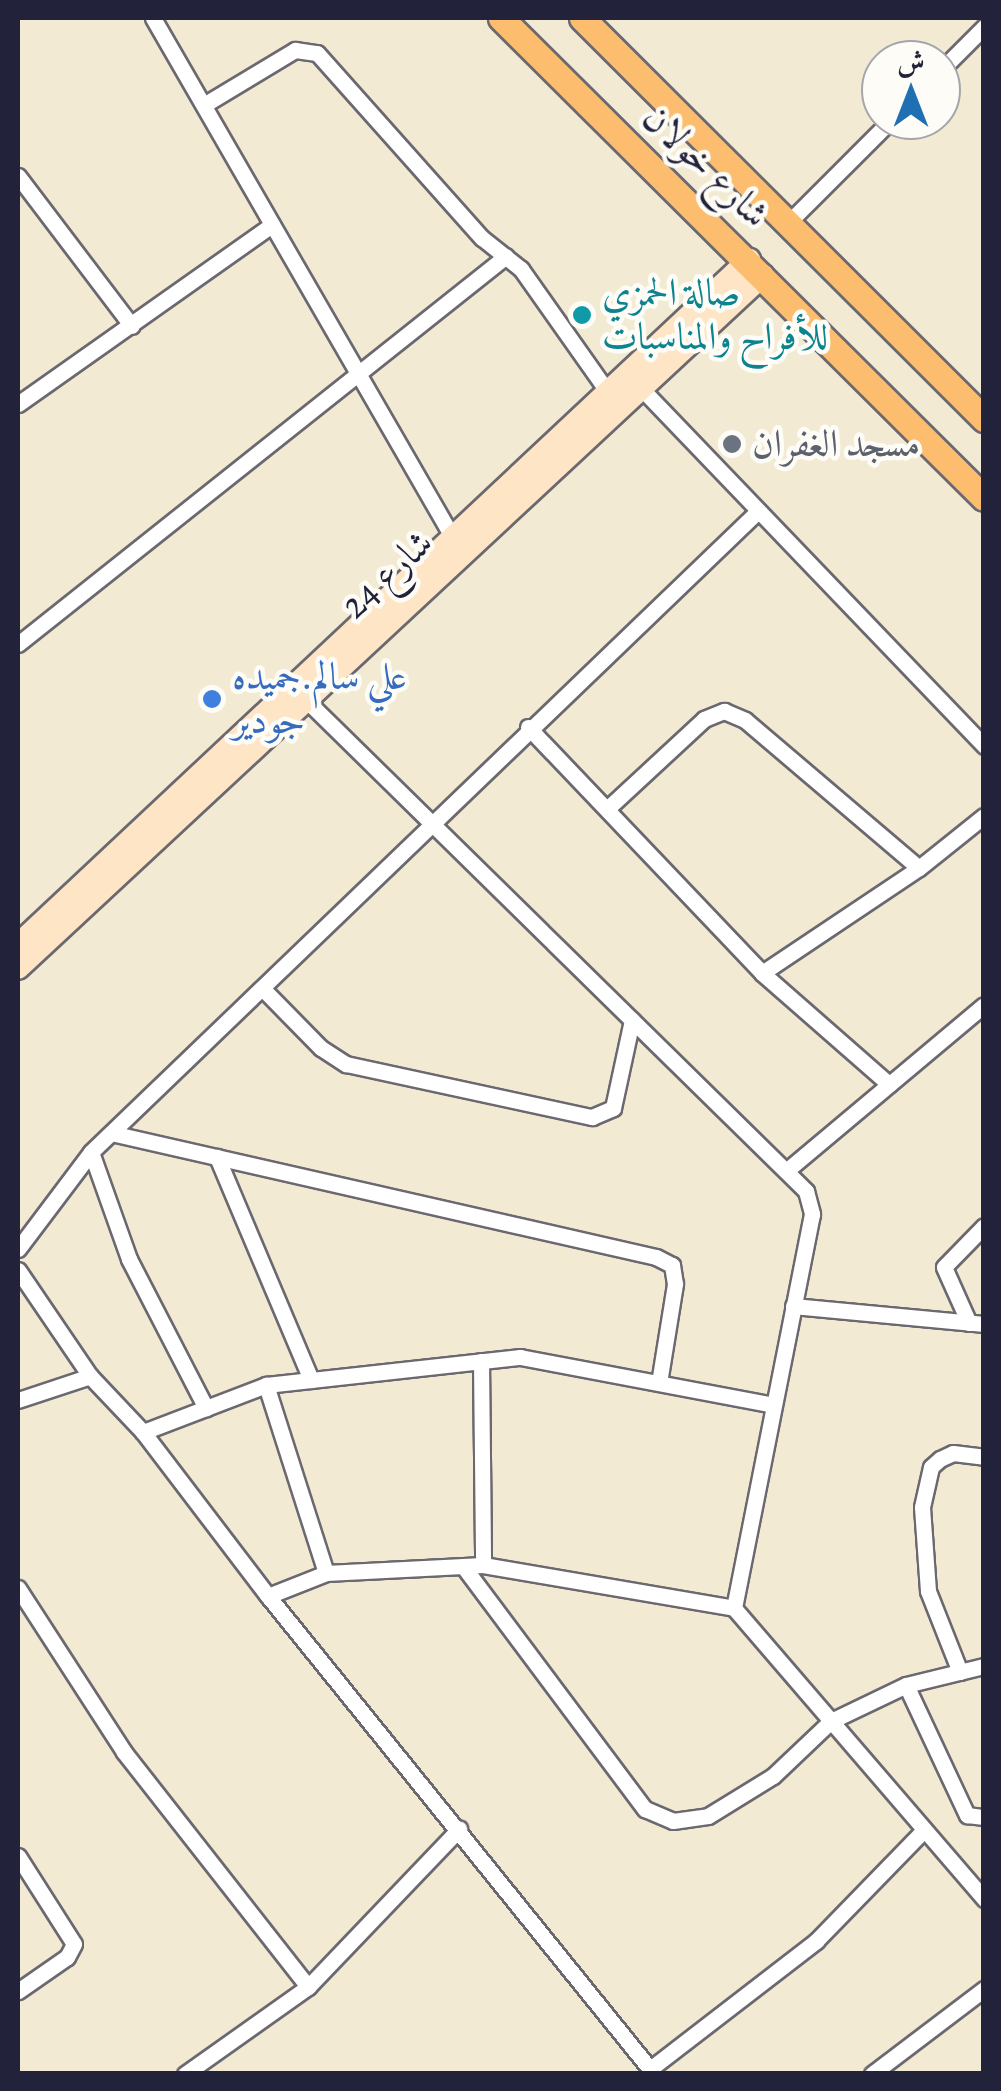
<!DOCTYPE html>
<meta charset="utf-8">
<style>
body{margin:0}
#map{position:relative;width:1001px;height:2091px;overflow:hidden;background:#f2ead2;font-family:Alegreya,Amiri,serif}
div>[style]{position:absolute}
[style*='--x']{left:calc(var(--x)*1px);top:calc(var(--y)*1px);width:calc(var(--w)*1px);rotate:calc(var(--a)*1deg)}
.roads{filter:drop-shadow(2px 0 #6b6870) drop-shadow(-2px 0 #6b6870) drop-shadow(0 2px #6b6870) drop-shadow(0 -2px #6b6870)}
.street>*{height:15px;margin:-7.5px;padding:0 7.5px;transform-origin:7.5px;border-radius:7.5px;background:#fff}
.secondary>*{height:22px;margin:-11px;padding:0 11px;transform-origin:11px;border-radius:11px;background:#fee5c5}
.primary>*{height:25px;margin:-12.5px;padding:0 12.5px;transform-origin:12.5px;border-radius:12.5px;background:#fcbd6f}
.dots>*{width:28px;height:28px;translate:-50% -50%;box-sizing:border-box;border:5px solid #fdfcf7;border-radius:50%}
span{translate:-50% -50%;white-space:nowrap;text-align:center;line-height:1.15;-webkit-text-stroke:9px #fdfcf7;paint-order:stroke}
.street-label{font-size:38px;color:#22223b}
.culture-label{font-size:38px;color:#0d838f}
.left{translate:0 -50%;text-align:left}
.worship-label{font-size:38px;color:#5b616d}
.shop-label{font-size:38px;color:#366cbe}
.frame{position:absolute;inset:0;border:20px solid #22223b;pointer-events:none}
.north{position:absolute;left:861px;top:40px;width:100px;height:100px;box-sizing:border-box;background:#fdfcf7;border:2px solid #a5a5ac;border-radius:50%;rotate:0deg;font-size:28px;font-weight:700;line-height:40px;text-align:center;color:#22223b}
.north::after{content:'';display:block;margin:auto;width:35px;height:45px;background:#1f6fb2;clip-path:polygon(50% 0,100% 100%,50% 72%,0 100%)}
</style>
<div id="map">
<div class="roads">
<div class="street">
<div style="--x:153;--y:18;--w:608;--a:60.02"></div>
<div style="--x:941;--y:70;--w:61;--a:-45"></div>
<div style="--x:207;--y:103;--w:103;--a:-31.1"></div>
<div style="--x:295;--y:50;--w:22;--a:8"></div>
<div style="--x:317;--y:53;--w:248;--a:48.3"></div>
<div style="--x:482;--y:238;--w:50;--a:38.5"></div>
<div style="--x:521;--y:269;--w:149;--a:54.8"></div>
<div style="--x:18;--y:176;--w:188;--a:52.8"></div>
<div style="--x:789;--y:222;--w:144;--a:-45"></div>
<div style="--x:641;--y:388;--w:496;--a:46.2"></div>
<div style="--x:18;--y:404;--w:311;--a:-35.2"></div>
<div style="--x:18;--y:644;--w:623;--a:-38.49"></div>
<div style="--x:304;--y:698;--w:704;--a:44.48"></div>
<div style="--x:806;--y:1191;--w:24;--a:75"></div>
<div style="--x:812;--y:1214;--w:402;--a:101.2"></div>
<div style="--x:528;--y:727;--w:340;--a:46.4"></div>
<div style="--x:762;--y:973;--w:169;--a:41.2"></div>
<div style="--x:608;--y:808;--w:131;--a:-42.8"></div>
<div style="--x:704;--y:719;--w:22;--a:-22"></div>
<div style="--x:724;--y:711;--w:23;--a:23"></div>
<div style="--x:745;--y:720;--w:228;--a:40.4"></div>
<div style="--x:762;--y:973;--w:189;--a:-33.8"></div>
<div style="--x:919;--y:868;--w:83;--a:-38.7"></div>
<div style="--x:262;--y:988;--w:84;--a:45.5"></div>
<div style="--x:321;--y:1048;--w:30;--a:33"></div>
<div style="--x:346;--y:1064;--w:252;--a:12.2"></div>
<div style="--x:592;--y:1117;--w:23;--a:-23"></div>
<div style="--x:613;--y:1108;--w:90;--a:-77.8"></div>
<div style="--x:111;--y:1133;--w:559;--a:12.82"></div>
<div style="--x:656;--y:1257;--w:18;--a:27"></div>
<div style="--x:672;--y:1265;--w:19;--a:81"></div>
<div style="--x:675;--y:1284;--w:100;--a:99.2"></div>
<div style="--x:91;--y:1152;--w:114;--a:70.4"></div>
<div style="--x:129;--y:1259;--w:168;--a:62.7"></div>
<div style="--x:217;--y:1157;--w:242;--a:67.1"></div>
<div style="--x:786;--y:1171;--w:258;--a:-40"></div>
<div style="--x:18;--y:1249;--w:121;--a:-53"></div>
<div style="--x:91;--y:1152;--w:922;--a:-43.86"></div>
<div style="--x:18;--y:1270;--w:128;--a:55.8"></div>
<div style="--x:90;--y:1376;--w:77;--a:46.6"></div>
<div style="--x:143;--y:1432;--w:206;--a:52.7"></div>
<div style="--x:268;--y:1596;--w:62;--a:-21.6"></div>
<div style="--x:326;--y:1573;--w:157;--a:-2.9"></div>
<div style="--x:483;--y:1565;--w:255;--a:9.7"></div>
<div style="--x:734;--y:1608;--w:384;--a:49.3"></div>
<div style="--x:793;--y:1306;--w:192;--a:5.4"></div>
<div style="--x:969;--y:1323;--w:61;--a:-114.1"></div>
<div style="--x:944;--y:1267;--w:57;--a:-45.7"></div>
<div style="--x:481;--y:1361;--w:204;--a:89.4"></div>
<div style="--x:266;--y:1385;--w:197;--a:72.3"></div>
<div style="--x:18;--y:1400;--w:76;--a:-18.4"></div>
<div style="--x:143;--y:1432;--w:132;--a:-20.9"></div>
<div style="--x:266;--y:1385;--w:256;--a:-6.3"></div>
<div style="--x:520;--y:1357;--w:258;--a:10.7"></div>
<div style="--x:463;--y:1566;--w:304;--a:53.2"></div>
<div style="--x:645;--y:1809;--w:30;--a:23"></div>
<div style="--x:673;--y:1821;--w:35;--a:-8"></div>
<div style="--x:708;--y:1816;--w:76;--a:-31.6"></div>
<div style="--x:773;--y:1776;--w:80;--a:-43.5"></div>
<div style="--x:831;--y:1721;--w:83;--a:-25.6"></div>
<div style="--x:906;--y:1685;--w:80;--a:-13.7"></div>
<div style="--x:18;--y:1588;--w:195;--a:57.1"></div>
<div style="--x:124;--y:1752;--w:298;--a:51.9"></div>
<div style="--x:268;--y:1596;--w:614;--a:51.08"></div>
<div style="--x:960;--y:1672;--w:87;--a:-111.6"></div>
<div style="--x:928;--y:1591;--w:84;--a:-94.1"></div>
<div style="--x:922;--y:1507;--w:41;--a:-77.3"></div>
<div style="--x:931;--y:1467;--w:12;--a:-42"></div>
<div style="--x:940;--y:1459;--w:14;--a:-25"></div>
<div style="--x:953;--y:1453;--w:31;--a:7"></div>
<div style="--x:906;--y:1685;--w:144;--a:64.9"></div>
<div style="--x:967;--y:1815;--w:17;--a:7"></div>
<div style="--x:18;--y:1856;--w:104;--a:57.5"></div>
<div style="--x:74;--y:1944;--w:15;--a:118"></div>
<div style="--x:67;--y:1957;--w:60;--a:145.2"></div>
<div style="--x:650;--y:2069;--w:210;--a:-37.6"></div>
<div style="--x:816;--y:1941;--w:155;--a:-45.8"></div>
<div style="--x:185;--y:2074;--w:151;--a:-35.3"></div>
<div style="--x:308;--y:1987;--w:219;--a:-46.3"></div>
<div style="--x:872;--y:2074;--w:141;--a:-37.2"></div>
</div>
<div class="secondary">
<div style="--x:18;--y:945;--w:1002;--a:-43.14"></div>
<div style="--x:18;--y:968;--w:1017;--a:-42.93"></div>
</div>
<div class="primary">
<div style="--x:501;--y:18;--w:681;--a:44.82"></div>
<div style="--x:582;--y:18;--w:568;--a:44.93"></div>
</div>
</div>
<div class="dots">
<div style="left:582px;top:315px;background:#0f9aa8"></div>
<div style="left:732px;top:444px;background:#6b7280"></div>
<div style="left:212px;top:699px;background:#3f7fe0"></div>
</div>
<div class="street-label">
<span style="left:706px;top:166px;rotate:44deg">شارع خولان</span>
<span style="left:387px;top:574px;rotate:-43deg">شارع 24</span>
</div>
<div class="culture-label">
<span class="left" style="left:602px;top:315px">صالة الحمزي<br>للأفراح والمناسبات</span>
</div>
<div class="worship-label">
<span class="left" style="left:752px;top:444px">مسجد الغفران</span>
</div>
<div class="shop-label">
<span class="left" style="left:232px;top:699px">علي سالم.جميده<br>جودير</span>
</div>
<div class="frame"></div>
<div class="north">ش</div>
</div>
